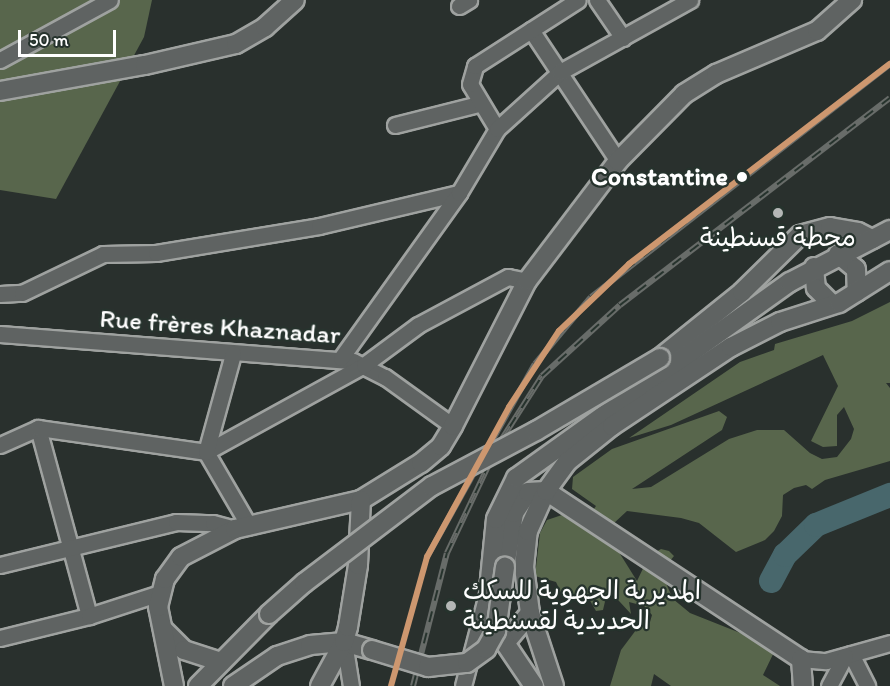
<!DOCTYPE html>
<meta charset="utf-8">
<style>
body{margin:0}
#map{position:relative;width:890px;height:686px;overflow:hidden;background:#29302d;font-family:Itim,"Playpen Sans Arabic",sans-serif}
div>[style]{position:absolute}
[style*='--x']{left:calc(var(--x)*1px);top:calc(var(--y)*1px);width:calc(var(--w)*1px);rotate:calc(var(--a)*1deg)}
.green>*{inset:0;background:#58664c}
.river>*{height:24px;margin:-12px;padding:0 12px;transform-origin:12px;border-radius:12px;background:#48676c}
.roads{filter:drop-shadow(2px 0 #9fa2a0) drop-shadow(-2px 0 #9fa2a0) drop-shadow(0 2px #9fa2a0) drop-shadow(0 -2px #9fa2a0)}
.minor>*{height:15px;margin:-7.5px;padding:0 7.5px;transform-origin:7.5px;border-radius:7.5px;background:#5f6362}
.major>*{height:18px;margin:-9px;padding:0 9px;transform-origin:9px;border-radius:9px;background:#5f6362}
.rail>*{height:6px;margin-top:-3px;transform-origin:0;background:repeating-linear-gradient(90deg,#26332d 0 11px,#686c69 0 22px);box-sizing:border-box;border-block:2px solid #686c69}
.bridges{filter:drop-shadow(2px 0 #9fa2a0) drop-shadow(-2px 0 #9fa2a0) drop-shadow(0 2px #9fa2a0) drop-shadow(0 -2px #9fa2a0)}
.major-bridge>*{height:18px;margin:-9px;padding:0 9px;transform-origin:9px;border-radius:9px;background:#5f6362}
.rail-1>*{height:6px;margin:-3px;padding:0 3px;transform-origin:3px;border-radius:3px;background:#cd976f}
.dots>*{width:16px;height:16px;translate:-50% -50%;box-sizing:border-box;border:3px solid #26332d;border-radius:50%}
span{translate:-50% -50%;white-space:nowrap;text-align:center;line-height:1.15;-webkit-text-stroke:4.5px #26332d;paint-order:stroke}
.stop-label{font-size:26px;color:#fff;font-weight:700}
.right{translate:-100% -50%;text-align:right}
.poi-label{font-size:26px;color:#fff}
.left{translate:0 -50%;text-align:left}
.street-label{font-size:26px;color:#fff}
.scale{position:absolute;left:18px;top:30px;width:98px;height:27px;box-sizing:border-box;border:3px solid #fff;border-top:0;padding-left:8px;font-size:18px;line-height:21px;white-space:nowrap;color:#fff;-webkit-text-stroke:4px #26332d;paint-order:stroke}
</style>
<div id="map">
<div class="green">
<div style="clip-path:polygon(0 0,152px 0,144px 37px,56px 199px,0 190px)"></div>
<div style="clip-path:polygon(890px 302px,890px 383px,886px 383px,890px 388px,890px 461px,825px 480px,812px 489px,806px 485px,794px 488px,783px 495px,782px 516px,774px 531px,765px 540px,736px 552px,699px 523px,681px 518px,627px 511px,613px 524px,612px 541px,637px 581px,649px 556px,661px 549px,669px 551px,674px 556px,661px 572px,673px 599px,690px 613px,748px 636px,768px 650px,777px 646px,763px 675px,780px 686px,671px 686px,654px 674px,651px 686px,610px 686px,621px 650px,636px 630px,650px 622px,652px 615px,644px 606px,629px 602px,631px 614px,608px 589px,603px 610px,596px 611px,588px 597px,581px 593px,568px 597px,562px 595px,556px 582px,535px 576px,540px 533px,547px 520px,562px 515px,581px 527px,596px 506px,572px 489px,573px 477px,612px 449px,719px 411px,727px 417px,722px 430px,632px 489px,651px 487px,729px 439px,757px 430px,784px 430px,810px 453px,822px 459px,837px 457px,851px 439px,854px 429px,844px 407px,837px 415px,837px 446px,823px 447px,811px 441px,838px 386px,823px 355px,671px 425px,629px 438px,740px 362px,774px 350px,775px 344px,852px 321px)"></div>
</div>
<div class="river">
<div style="--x:771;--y:581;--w:30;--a:-62"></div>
<div style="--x:785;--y:555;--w:43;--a:-44.1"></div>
<div style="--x:816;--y:525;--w:80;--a:-22.1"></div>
</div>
<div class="roads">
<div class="minor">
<div style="--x:597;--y:0;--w:46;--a:55.6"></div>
<div style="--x:459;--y:6;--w:12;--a:-31"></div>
<div style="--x:531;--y:30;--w:157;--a:56.4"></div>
<div style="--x:0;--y:60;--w:125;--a:-28.6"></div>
<div style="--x:395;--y:125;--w:86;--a:-14.2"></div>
<div style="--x:497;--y:129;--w:52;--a:-121"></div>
<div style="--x:470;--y:84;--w:19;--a:-74"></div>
<div style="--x:475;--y:66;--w:122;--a:-32.7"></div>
<div style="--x:0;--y:294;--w:22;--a:-3"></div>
<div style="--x:22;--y:293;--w:90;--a:-25.7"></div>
<div style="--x:103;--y:254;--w:53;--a:-1.1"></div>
<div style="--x:156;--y:253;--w:165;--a:-9.4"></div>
<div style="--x:319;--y:226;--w:144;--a:-13.3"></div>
<div style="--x:0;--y:334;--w:354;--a:4.4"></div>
<div style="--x:353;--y:361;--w:36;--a:27"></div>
<div style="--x:385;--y:377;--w:84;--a:35.8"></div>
<div style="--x:341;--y:358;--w:203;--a:-54.4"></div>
<div style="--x:459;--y:193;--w:74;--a:-59.3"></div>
<div style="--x:497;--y:129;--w:85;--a:-42.1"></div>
<div style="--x:560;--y:72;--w:149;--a:-29"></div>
<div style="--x:38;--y:428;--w:195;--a:74.8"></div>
<div style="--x:0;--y:445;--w:42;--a:-24.1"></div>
<div style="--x:38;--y:428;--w:170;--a:8.1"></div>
<div style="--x:206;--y:452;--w:86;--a:59.8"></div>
<div style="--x:206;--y:452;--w:180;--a:-28.8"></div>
<div style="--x:364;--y:365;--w:67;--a:-36.5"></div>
<div style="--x:418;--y:325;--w:102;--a:-28.1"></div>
<div style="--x:508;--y:277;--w:19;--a:12"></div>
<div style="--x:206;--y:452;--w:102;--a:-74.6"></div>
<div style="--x:0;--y:565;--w:181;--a:-13.7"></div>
<div style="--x:176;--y:522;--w:37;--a:2"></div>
<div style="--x:213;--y:523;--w:23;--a:15"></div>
<div style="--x:0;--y:638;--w:92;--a:-13.9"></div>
<div style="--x:89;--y:616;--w:75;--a:-17.9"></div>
<div style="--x:344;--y:642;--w:45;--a:81"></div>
<div style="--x:851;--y:654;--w:36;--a:63"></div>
<div style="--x:801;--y:659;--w:25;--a:5"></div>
<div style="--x:826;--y:661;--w:66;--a:-15.7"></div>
<div style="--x:463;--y:686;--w:99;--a:-75.4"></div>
<div style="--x:829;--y:686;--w:34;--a:-62"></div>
</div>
<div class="major">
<div style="--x:0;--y:91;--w:147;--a:-10.2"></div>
<div style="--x:145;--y:65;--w:93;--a:-13"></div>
<div style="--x:236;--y:44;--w:34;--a:-30"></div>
<div style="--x:265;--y:27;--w:40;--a:-42"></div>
<div style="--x:838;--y:254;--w:23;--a:40"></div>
<div style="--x:856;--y:269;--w:23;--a:88"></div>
<div style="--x:814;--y:267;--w:21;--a:85"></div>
<div style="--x:816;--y:288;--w:23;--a:45"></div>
<div style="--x:660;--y:358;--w:105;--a:-38.8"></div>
<div style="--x:742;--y:292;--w:81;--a:-44.5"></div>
<div style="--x:800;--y:235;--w:31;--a:-15"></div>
<div style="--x:830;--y:227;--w:28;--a:10"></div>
<div style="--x:858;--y:232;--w:16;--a:27"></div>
<div style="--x:505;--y:567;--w:55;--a:-80.5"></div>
<div style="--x:514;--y:513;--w:25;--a:-56"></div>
<div style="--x:528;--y:492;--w:18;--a:-3"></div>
<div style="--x:546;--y:491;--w:305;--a:33.4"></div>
<div style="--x:801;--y:659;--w:27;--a:86"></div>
<div style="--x:164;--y:630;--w:28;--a:45"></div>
<div style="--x:184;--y:650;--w:39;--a:18"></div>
<div style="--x:505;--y:643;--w:39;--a:-50"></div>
<div style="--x:174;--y:686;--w:81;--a:-101.4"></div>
<div style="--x:158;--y:607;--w:29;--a:-76"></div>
<div style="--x:165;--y:579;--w:27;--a:-54"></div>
<div style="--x:181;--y:557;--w:61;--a:-27.4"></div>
<div style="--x:235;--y:529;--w:129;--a:-13"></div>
<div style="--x:361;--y:500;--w:70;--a:-31.7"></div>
<div style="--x:421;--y:463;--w:26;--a:-40"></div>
<div style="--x:441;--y:446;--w:23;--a:-59"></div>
<div style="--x:453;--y:426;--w:163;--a:-63"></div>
<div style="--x:527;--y:281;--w:151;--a:-52.8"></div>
<div style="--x:618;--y:161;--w:94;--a:-45.4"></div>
<div style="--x:684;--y:94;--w:38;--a:-32"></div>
<div style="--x:716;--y:74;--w:110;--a:-23.1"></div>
<div style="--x:817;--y:31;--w:47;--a:-41.5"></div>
<div style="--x:198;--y:686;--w:101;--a:-45.4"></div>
<div style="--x:233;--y:686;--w:53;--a:-34.3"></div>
<div style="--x:277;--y:656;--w:35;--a:-18"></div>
<div style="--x:310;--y:645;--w:34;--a:-5"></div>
<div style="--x:344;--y:642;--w:29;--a:16"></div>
<div style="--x:320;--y:686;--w:50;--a:-61.4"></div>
<div style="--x:344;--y:642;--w:16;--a:-75"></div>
<div style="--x:348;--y:627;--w:63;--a:-80.8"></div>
<div style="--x:358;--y:565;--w:65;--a:-87.4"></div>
<div style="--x:534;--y:686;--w:52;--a:-124"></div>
<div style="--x:505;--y:643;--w:31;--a:-115"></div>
<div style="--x:492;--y:615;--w:26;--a:-97"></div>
<div style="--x:489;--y:589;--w:70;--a:-84.3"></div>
<div style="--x:496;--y:519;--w:46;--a:-64"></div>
<div style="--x:516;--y:478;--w:337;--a:-35.6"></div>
<div style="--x:790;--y:282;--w:113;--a:-27.5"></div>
<div style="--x:554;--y:686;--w:77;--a:-108.2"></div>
<div style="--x:530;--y:613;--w:46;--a:-97.4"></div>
<div style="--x:524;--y:567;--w:36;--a:-84"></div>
<div style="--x:528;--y:531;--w:44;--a:-65.8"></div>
<div style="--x:546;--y:491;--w:36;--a:-54"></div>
<div style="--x:567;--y:462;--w:58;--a:-38.7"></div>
<div style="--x:612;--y:426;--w:143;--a:-33.6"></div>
<div style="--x:731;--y:347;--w:55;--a:-27"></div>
<div style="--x:780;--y:322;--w:62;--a:-17.9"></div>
<div style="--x:839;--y:303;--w:60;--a:-32.1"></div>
</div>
</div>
<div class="rail">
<div style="--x:427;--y:557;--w:221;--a:-60.8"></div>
<div style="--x:535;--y:364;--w:87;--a:-50.1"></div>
<div style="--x:591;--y:297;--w:379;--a:-37.9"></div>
<div style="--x:413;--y:686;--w:137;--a:-75.7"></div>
<div style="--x:447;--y:553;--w:119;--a:-64.7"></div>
<div style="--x:498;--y:445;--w:82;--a:-57.5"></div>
<div style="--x:542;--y:376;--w:105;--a:-42.3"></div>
<div style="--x:620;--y:305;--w:340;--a:-37.5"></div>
</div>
<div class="bridges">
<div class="major-bridge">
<div style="--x:269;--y:614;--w:47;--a:-41.5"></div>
<div style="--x:304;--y:583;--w:161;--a:-37.2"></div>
<div style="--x:432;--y:486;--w:118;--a:-27.9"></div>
<div style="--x:536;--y:431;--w:144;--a:-30.5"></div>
<div style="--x:372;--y:650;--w:59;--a:16.9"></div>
<div style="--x:428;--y:667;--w:39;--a:-6"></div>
<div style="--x:467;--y:663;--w:24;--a:-36"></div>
<div style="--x:486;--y:649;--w:21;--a:-61"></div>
<div style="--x:496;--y:631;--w:65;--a:-82"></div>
</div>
</div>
<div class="rail-1">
<div style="--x:391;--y:686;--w:134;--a:-74.4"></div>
<div style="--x:427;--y:557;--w:171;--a:-61.3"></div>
<div style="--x:509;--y:407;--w:91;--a:-56.7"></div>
<div style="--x:559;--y:331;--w:97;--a:-43.7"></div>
<div style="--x:629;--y:264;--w:329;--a:-37.5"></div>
</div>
<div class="dots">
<div style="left:742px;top:177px;background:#fff"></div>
<div style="left:778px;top:213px;background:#b4b7b6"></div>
<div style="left:451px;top:606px;background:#b4b7b6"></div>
</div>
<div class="stop-label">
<span class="right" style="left:728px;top:177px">Constantine</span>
</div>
<div class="poi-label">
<span style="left:778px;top:238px">محطة قسنطينة</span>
<span class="left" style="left:463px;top:606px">المديرية الجهوية للسكك<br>الحديدية لقسنطينة</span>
</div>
<div class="street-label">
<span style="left:220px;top:327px;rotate:4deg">Rue frères Khaznadar</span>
</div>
<div class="scale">50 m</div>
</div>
